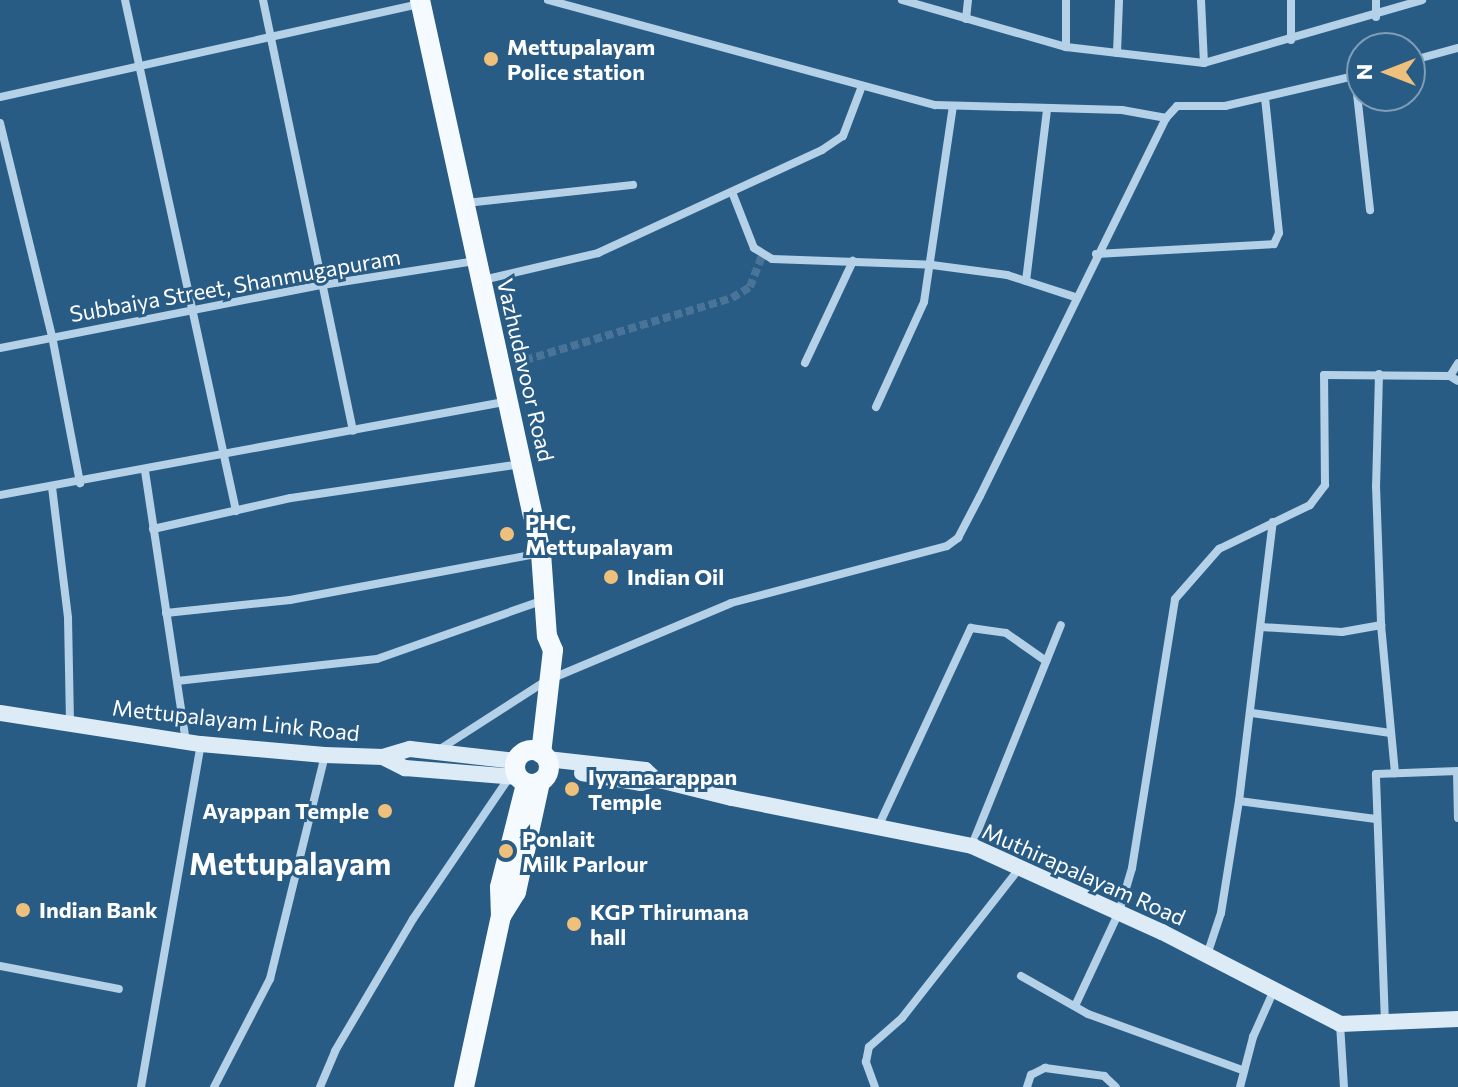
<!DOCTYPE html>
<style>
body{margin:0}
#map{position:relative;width:1458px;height:1087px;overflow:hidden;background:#295c85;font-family:Commissioner,sans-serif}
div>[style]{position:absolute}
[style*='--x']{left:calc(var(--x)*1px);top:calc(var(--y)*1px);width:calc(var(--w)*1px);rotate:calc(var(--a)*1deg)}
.street-tunnel>*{height:8px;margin-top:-4px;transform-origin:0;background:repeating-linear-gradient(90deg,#497497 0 8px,transparent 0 12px)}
.street>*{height:8px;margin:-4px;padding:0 4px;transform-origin:4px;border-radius:4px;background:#b4d1e7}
.secondary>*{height:16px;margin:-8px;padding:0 8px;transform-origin:8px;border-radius:8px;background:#ddebf7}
.primary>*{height:20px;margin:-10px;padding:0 10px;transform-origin:10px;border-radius:10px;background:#f5fafe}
.primary>.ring{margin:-10px;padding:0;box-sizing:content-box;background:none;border:20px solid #f5fafe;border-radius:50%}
.dots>*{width:22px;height:22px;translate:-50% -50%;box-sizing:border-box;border:4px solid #295c85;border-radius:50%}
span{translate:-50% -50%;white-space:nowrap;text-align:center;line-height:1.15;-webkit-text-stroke:6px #295c85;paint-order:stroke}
.poi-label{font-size:22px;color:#fff;font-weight:700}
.left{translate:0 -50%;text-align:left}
.right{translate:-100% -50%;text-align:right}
.street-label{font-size:22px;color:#fff}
.district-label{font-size:30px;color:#fff;font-weight:700}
.north{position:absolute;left:1346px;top:32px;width:80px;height:80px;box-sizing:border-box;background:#295c85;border:2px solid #7f9db6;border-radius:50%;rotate:270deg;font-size:22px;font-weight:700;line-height:32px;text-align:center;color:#fff}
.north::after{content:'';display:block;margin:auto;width:28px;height:36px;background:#eec07b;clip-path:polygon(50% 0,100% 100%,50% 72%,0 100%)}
</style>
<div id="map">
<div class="street-tunnel">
<div style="--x:502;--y:367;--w:240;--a:-16.7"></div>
<div style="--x:732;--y:298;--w:21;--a:-31"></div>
<div style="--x:750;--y:287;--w:34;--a:-69"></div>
</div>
<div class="street">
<div style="--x:125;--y:0;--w:523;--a:77.74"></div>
<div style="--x:263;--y:0;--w:440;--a:78.2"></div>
<div style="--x:548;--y:0;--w:401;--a:15.2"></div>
<div style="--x:935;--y:105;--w:187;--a:1.5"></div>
<div style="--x:1122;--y:110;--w:45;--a:10.3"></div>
<div style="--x:902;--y:0;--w:171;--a:16"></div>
<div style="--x:1066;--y:47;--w:139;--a:6.6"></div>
<div style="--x:1204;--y:63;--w:227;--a:-16.1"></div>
<div style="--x:1066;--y:0;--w:47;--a:90"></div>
<div style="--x:1201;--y:0;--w:63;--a:87.3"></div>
<div style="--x:1291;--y:0;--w:40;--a:90"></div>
<div style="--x:1376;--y:0;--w:17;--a:90"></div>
<div style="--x:966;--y:19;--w:19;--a:-84"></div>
<div style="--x:1117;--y:53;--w:53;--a:-87.8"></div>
<div style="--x:1410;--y:61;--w:50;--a:-15.2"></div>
<div style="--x:1355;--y:76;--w:135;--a:83.6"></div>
<div style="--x:0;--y:97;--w:430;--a:-12.5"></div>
<div style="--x:0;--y:123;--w:219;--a:76.3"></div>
<div style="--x:52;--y:336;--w:150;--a:79.2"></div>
<div style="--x:732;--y:192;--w:60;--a:68.6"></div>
<div style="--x:754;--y:248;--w:21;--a:31"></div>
<div style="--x:772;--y:259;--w:160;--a:2.1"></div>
<div style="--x:932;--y:265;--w:76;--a:7.6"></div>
<div style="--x:1007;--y:275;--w:71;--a:17.9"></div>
<div style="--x:466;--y:203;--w:168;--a:-6.2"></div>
<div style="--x:1096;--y:254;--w:178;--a:-3.2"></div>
<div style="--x:1274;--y:244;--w:12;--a:-66"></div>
<div style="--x:1279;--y:233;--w:136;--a:-95.9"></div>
<div style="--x:483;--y:280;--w:118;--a:-13.2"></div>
<div style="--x:598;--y:253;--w:247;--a:-24.7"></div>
<div style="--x:822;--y:150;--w:25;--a:-34"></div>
<div style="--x:843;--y:136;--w:53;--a:-69.2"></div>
<div style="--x:1026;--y:281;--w:171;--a:-83"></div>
<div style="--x:0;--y:348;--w:328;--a:-11.1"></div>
<div style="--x:322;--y:285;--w:156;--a:-8.9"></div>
<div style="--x:805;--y:363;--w:113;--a:-64.8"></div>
<div style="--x:1379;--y:374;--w:112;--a:91.5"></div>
<div style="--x:1376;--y:486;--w:139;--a:87.9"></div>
<div style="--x:1381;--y:625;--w:149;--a:84.6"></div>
<div style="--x:1450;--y:376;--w:15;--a:-58"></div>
<div style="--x:876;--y:407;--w:115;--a:-65.4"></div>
<div style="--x:924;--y:302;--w:198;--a:-81.6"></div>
<div style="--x:145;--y:471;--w:273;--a:81.4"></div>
<div style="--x:52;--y:487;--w:132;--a:83"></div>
<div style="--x:68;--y:618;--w:106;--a:88.9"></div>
<div style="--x:0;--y:495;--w:518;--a:-10.46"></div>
<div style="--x:153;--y:529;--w:141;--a:-12.7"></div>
<div style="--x:291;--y:498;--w:233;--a:-8.4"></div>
<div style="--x:166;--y:613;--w:125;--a:-6"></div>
<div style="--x:290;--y:600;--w:254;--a:-10.6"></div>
<div style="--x:1261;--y:627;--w:81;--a:3.5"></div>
<div style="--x:1342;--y:632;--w:40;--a:-10"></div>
<div style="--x:553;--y:678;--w:193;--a:-22.8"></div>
<div style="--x:731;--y:603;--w:223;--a:-14.8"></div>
<div style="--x:947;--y:546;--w:14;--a:-36"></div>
<div style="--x:958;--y:538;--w:47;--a:-62.4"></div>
<div style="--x:980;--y:496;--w:421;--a:-63.8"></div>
<div style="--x:1166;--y:118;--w:16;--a:-47"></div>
<div style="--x:1177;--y:106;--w:48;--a:0"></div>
<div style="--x:1225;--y:106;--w:141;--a:-13.1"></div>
<div style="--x:177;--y:681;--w:201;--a:-6.3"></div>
<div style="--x:377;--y:659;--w:177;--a:-19.5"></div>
<div style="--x:1252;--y:713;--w:140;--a:8.2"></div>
<div style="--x:437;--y:751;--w:124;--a:-32.8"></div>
<div style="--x:1457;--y:772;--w:46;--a:88.8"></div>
<div style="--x:1239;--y:801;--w:138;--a:7.5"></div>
<div style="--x:878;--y:827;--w:220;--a:-65"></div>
<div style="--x:971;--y:628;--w:35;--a:8"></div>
<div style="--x:1006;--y:633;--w:49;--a:35"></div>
<div style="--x:972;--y:845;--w:237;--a:-68"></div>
<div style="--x:1207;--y:955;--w:44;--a:-71.6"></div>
<div style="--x:1221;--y:913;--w:113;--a:-80.9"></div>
<div style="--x:1239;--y:801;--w:281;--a:-83.1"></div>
<div style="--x:0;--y:966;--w:121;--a:10.9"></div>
<div style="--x:1021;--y:976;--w:77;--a:29.6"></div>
<div style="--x:1088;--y:1014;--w:164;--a:20"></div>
<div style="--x:1075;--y:1006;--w:104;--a:-64.9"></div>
<div style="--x:1119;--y:912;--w:46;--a:-73.5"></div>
<div style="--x:1132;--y:868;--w:272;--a:-80.9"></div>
<div style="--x:1175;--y:599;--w:67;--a:-48.7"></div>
<div style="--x:1219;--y:549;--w:101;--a:-25.8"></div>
<div style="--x:1310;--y:505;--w:25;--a:-53"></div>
<div style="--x:1325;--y:485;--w:110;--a:-90.5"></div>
<div style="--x:1324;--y:375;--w:126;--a:0.5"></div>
<div style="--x:1450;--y:376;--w:9;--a:32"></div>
<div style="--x:1385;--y:1023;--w:249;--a:-92.1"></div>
<div style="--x:1376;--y:774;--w:82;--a:-2.1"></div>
<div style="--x:1340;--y:1024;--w:63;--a:86.4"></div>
<div style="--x:141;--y:1087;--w:348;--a:-80.1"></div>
<div style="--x:214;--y:1087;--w:122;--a:-62.6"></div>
<div style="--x:270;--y:979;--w:231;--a:-76.2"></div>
<div style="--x:320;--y:1087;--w:39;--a:-67"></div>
<div style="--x:335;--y:1051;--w:153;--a:-59.4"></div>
<div style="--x:413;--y:919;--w:169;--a:-55.8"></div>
<div style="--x:875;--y:1087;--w:27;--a:-110"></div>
<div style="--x:866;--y:1062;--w:15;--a:-79"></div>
<div style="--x:869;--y:1047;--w:44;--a:-41.3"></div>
<div style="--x:902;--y:1018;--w:193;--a:-51.9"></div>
<div style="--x:1027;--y:1087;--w:13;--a:-72"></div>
<div style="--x:1031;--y:1075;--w:16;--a:-27"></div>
<div style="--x:1045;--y:1068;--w:60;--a:7.7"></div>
<div style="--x:1104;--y:1076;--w:16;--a:43"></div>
<div style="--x:1240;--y:1087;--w:52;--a:-75.4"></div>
<div style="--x:1253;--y:1037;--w:51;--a:-65.9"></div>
</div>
<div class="secondary">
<div style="--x:0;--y:713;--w:203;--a:8.8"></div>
<div style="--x:201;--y:744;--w:124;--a:5.1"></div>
<div style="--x:325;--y:755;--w:58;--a:2"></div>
<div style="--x:383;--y:757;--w:28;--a:-17"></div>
<div style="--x:410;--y:749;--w:106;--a:6.5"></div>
<div style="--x:383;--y:757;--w:25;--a:27"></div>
<div style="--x:405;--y:768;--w:113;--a:4.6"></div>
<div style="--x:547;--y:759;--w:99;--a:6.4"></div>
<div style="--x:645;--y:770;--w:13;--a:42"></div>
<div style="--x:655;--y:779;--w:79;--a:13.9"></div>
<div style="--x:732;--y:798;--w:245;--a:11.3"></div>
<div style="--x:972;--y:846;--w:209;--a:24.4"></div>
<div style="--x:1162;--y:932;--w:200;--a:27.3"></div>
<div style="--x:1340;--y:1024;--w:118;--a:-2.4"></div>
<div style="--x:582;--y:773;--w:60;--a:9.6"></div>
<div style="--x:641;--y:783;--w:15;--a:-16"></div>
</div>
<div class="primary">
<div style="--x:420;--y:0;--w:566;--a:77.66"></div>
<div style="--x:541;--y:553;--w:83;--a:85.9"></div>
<div style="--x:547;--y:636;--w:15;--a:67"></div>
<div style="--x:553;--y:650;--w:104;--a:96.6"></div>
<div class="ring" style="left:515px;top:750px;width:14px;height:14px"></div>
<div style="--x:501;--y:916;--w:29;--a:-92"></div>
<div style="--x:500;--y:887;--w:106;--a:-75.8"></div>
<div style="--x:464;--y:1087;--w:175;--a:-77.8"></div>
<div style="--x:501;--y:916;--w:28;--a:-58"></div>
<div style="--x:516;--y:892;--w:113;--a:-77.7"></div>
</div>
<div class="dots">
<div style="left:491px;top:59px;background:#eec07b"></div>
<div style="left:507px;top:534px;background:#eec07b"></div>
<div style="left:611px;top:577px;background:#eec07b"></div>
<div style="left:572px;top:789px;background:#eec07b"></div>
<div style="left:385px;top:811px;background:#eec07b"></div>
<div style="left:506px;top:851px;background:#eec07b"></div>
<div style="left:23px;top:910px;background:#eec07b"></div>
<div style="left:574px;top:924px;background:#eec07b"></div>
</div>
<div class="poi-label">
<span class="left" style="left:507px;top:59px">Mettupalayam<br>Police station</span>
<span class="left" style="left:525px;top:534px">PHC,<br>Mettupalayam</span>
<span class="left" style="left:627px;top:577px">Indian Oil</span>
<span class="left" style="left:588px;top:789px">Iyyanaarappan<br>Temple</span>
<span class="right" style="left:369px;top:811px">Ayappan Temple</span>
<span class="left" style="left:522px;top:851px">Ponlait<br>Milk Parlour</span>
<span class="left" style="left:39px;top:910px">Indian Bank</span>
<span class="left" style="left:590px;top:924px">KGP Thirumana<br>hall</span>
</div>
<div class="street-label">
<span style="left:235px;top:285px;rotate:-10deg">Subbaiya Street, Shanmugapuram</span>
<span style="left:526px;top:370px;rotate:77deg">Vazhudavoor Road</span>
<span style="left:236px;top:720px;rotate:6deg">Mettupalayam Link Road</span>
<span style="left:1084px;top:874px;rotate:24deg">Muthirapalayam Road</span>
</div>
<div class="district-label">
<span style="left:290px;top:863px">Mettupalayam</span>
</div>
<div class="north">N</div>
</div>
